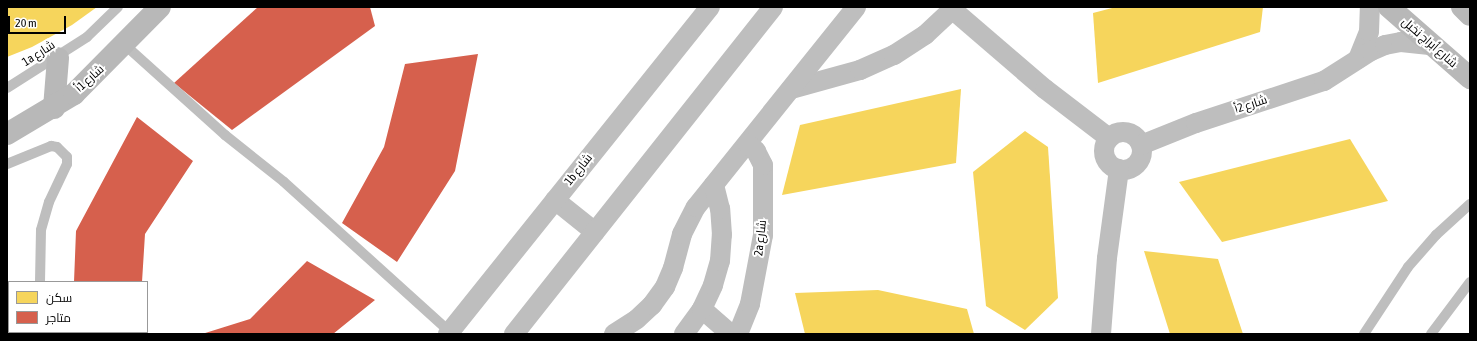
<!DOCTYPE html>
<meta charset="utf-8">
<style>
body{margin:0}
#map{position:relative;width:1477px;height:341px;overflow:hidden;background:#fff;font-family:"Asap Condensed",Cairo,sans-serif}
div>[style]{position:absolute}
[style*='--x']{left:calc(var(--x)*1px);top:calc(var(--y)*1px);width:calc(var(--w)*1px);rotate:calc(var(--a)*1deg)}
.homes>*{inset:0;background:#f6d55c}
.shops>*{inset:0;background:#d6604d}
.lane>*{height:10px;margin:-5px;padding:0 5px;transform-origin:5px;border-radius:5px;background:#bebebe}
.street>*{height:20px;margin:-10px;padding:0 10px;transform-origin:10px;border-radius:10px;background:#bebebe}
.street>.ring{margin:-10px;padding:0;box-sizing:content-box;background:none;border:20px solid #bebebe;border-radius:50%}
.secondary>*{height:22px;margin:-11px;padding:0 11px;transform-origin:11px;border-radius:11px;background:#b8b8b8}
span{translate:-50% -50%;white-space:nowrap;text-align:center;line-height:1.15;-webkit-text-stroke:4px #fff;paint-order:stroke}
.street-label{font-size:12px;color:#000}
.frame{position:absolute;inset:0;border:8px solid #000;pointer-events:none}
.legend{position:absolute;left:8px;top:281px;width:140px;height:52px;box-sizing:border-box;background:#fff;border:1px solid #999;margin:0;padding:5px 7px;list-style:none;font-size:12px;color:#000}
.legend li{display:flex;align-items:center;gap:8px;height:20px}
.legend b{width:20px;border:1px solid #999}
.scale{position:absolute;left:8px;top:16px;width:58px;height:18px;box-sizing:border-box;border:2px solid #000;border-top:0;padding-left:5px;font-size:12px;line-height:14px;white-space:nowrap;color:#000;-webkit-text-stroke:3px #fff;paint-order:stroke}
</style>
<div id="map">
<div class="homes">
<div style="clip-path:polygon(7px 7px,97px 7px,72px 25px,32px 47px,7px 57px)"></div>
<div style="clip-path:polygon(1116px 7px,1263px 7px,1260px 32px,1098px 83px,1093px 13px)"></div>
<div style="clip-path:polygon(961px 89px,956px 163px,782px 195px,800px 125px)"></div>
<div style="clip-path:polygon(1025px 131px,1048px 147px,1058px 298px,1025px 330px,986px 306px,973px 172px)"></div>
<div style="clip-path:polygon(1350px 139px,1388px 201px,1222px 242px,1179px 182px)"></div>
<div style="clip-path:polygon(1144px 251px,1218px 259px,1243px 334px,1170px 334px)"></div>
<div style="clip-path:polygon(878px 290px,967px 309px,974px 334px,805px 334px,795px 293px)"></div>
</div>
<div class="shops">
<div style="clip-path:polygon(258px 7px,370px 7px,375px 26px,232px 130px,174px 83px)"></div>
<div style="clip-path:polygon(478px 54px,455px 171px,397px 262px,342px 223px,384px 147px,405px 64px)"></div>
<div style="clip-path:polygon(137px 117px,193px 161px,145px 234px,142px 282px,74px 282px,76px 231px)"></div>
<div style="clip-path:polygon(307px 261px,375px 300px,333px 334px,202px 334px,250px 319px)"></div>
</div>
<div class="lane">
<div style="--x:125;--y:45;--w:135;--a:42"></div>
<div style="--x:225;--y:135;--w:75;--a:38.5"></div>
<div style="--x:284;--y:182;--w:224;--a:42.1"></div>
<div style="--x:7;--y:88;--w:95;--a:-32.5"></div>
<div style="--x:87;--y:37;--w:43;--a:-44.1"></div>
<div style="--x:7;--y:164;--w:48;--a:-22.2"></div>
<div style="--x:51;--y:146;--w:6;--a:9"></div>
<div style="--x:57;--y:147;--w:14;--a:45"></div>
<div style="--x:67;--y:157;--w:7;--a:90"></div>
<div style="--x:67;--y:164;--w:42;--a:115.3"></div>
<div style="--x:49;--y:202;--w:29;--a:106"></div>
<div style="--x:41;--y:230;--w:52;--a:91.1"></div>
<div style="--x:40;--y:334;--w:2;--a:-63"></div>
<div style="--x:1364;--y:334;--w:80;--a:-56.7"></div>
<div style="--x:1408;--y:267;--w:43;--a:-48.8"></div>
<div style="--x:1436;--y:235;--w:46;--a:-42.4"></div>
<div style="--x:1431;--y:334;--w:65;--a:-53.1"></div>
</div>
<div class="street">
<div style="--x:953;--y:10;--w:121;--a:40.7"></div>
<div style="--x:1045;--y:89;--w:81;--a:37.4"></div>
<div style="--x:1358;--y:59;--w:29;--a:-68"></div>
<div style="--x:1369;--y:32;--w:25;--a:-88"></div>
<div style="--x:791;--y:89;--w:72;--a:-15.4"></div>
<div style="--x:860;--y:70;--w:37;--a:-24"></div>
<div style="--x:894;--y:55;--w:37;--a:-33"></div>
<div style="--x:925;--y:35;--w:41;--a:-43"></div>
<div class="ring" style="left:1104px;top:132px;width:18px;height:18px"></div>
<div style="--x:1141;--y:145;--w:59;--a:-21.8"></div>
<div style="--x:1196;--y:123;--w:135;--a:-18.2"></div>
<div style="--x:1324;--y:81;--w:56;--a:-32.6"></div>
<div style="--x:1371;--y:51;--w:15;--a:-23"></div>
<div style="--x:1385;--y:45;--w:16;--a:-11"></div>
<div style="--x:1401;--y:42;--w:31;--a:6"></div>
<div style="--x:555;--y:200;--w:51;--a:38.7"></div>
<div style="--x:702;--y:309;--w:38;--a:41"></div>
<div style="--x:448;--y:334;--w:419;--a:-51.3"></div>
<div style="--x:514;--y:334;--w:417;--a:-51.6"></div>
<div style="--x:614;--y:334;--w:27;--a:-33"></div>
<div style="--x:637;--y:319;--w:21;--a:-43"></div>
<div style="--x:652;--y:305;--w:22;--a:-54"></div>
<div style="--x:665;--y:287;--w:21;--a:-67"></div>
<div style="--x:673;--y:268;--w:35;--a:-75"></div>
<div style="--x:682;--y:234;--w:30;--a:-63"></div>
<div style="--x:696;--y:207;--w:256;--a:-51.3"></div>
<div style="--x:684;--y:334;--w:31;--a:-54"></div>
<div style="--x:702;--y:309;--w:26;--a:-65"></div>
<div style="--x:713;--y:285;--w:25;--a:-74"></div>
<div style="--x:720;--y:261;--w:26;--a:-86"></div>
<div style="--x:722;--y:235;--w:26;--a:-94"></div>
<div style="--x:720;--y:209;--w:25;--a:-104"></div>
<div style="--x:738;--y:334;--w:32;--a:-68"></div>
<div style="--x:750;--y:304;--w:70;--a:-79.3"></div>
<div style="--x:763;--y:235;--w:70;--a:-90"></div>
<div style="--x:763;--y:165;--w:16;--a:-117"></div>
<div style="--x:756;--y:151;--w:11;--a:-139"></div>
<div style="--x:1101;--y:334;--w:76;--a:-85.5"></div>
<div style="--x:1107;--y:258;--w:90;--a:-82.3"></div>
</div>
<div class="secondary">
<div style="--x:1389;--y:7;--w:108;--a:41.2"></div>
<div style="--x:1462;--y:7;--w:11;--a:45"></div>
<div style="--x:54;--y:108;--w:50;--a:-85.4"></div>
<div style="--x:7;--y:134;--w:78;--a:-30.8"></div>
<div style="--x:74;--y:94;--w:122;--a:-45.3"></div>
</div>
<div class="street-label">
<span style="left:1429px;top:43px;rotate:41deg">شارع أبراج نخيل</span>
<span style="left:39px;top:54px;rotate:-33deg">1a شارع</span>
<span style="left:90px;top:79px;rotate:-42deg">شارع 1أ</span>
<span style="left:1251px;top:105px;rotate:-18deg">شارع 2أ</span>
<span style="left:579px;top:170px;rotate:-51deg">1b شارع</span>
<span style="left:761px;top:238px;rotate:-84deg">2a شارع</span>
</div>
<div class="frame"></div>
<ul class="legend">
<li><b style="height:11px;background:#f6d55c"></b>سكن</li>
<li><b style="height:11px;background:#d6604d"></b>متاجر</li>
</ul>
<div class="scale">20 m</div>
</div>
